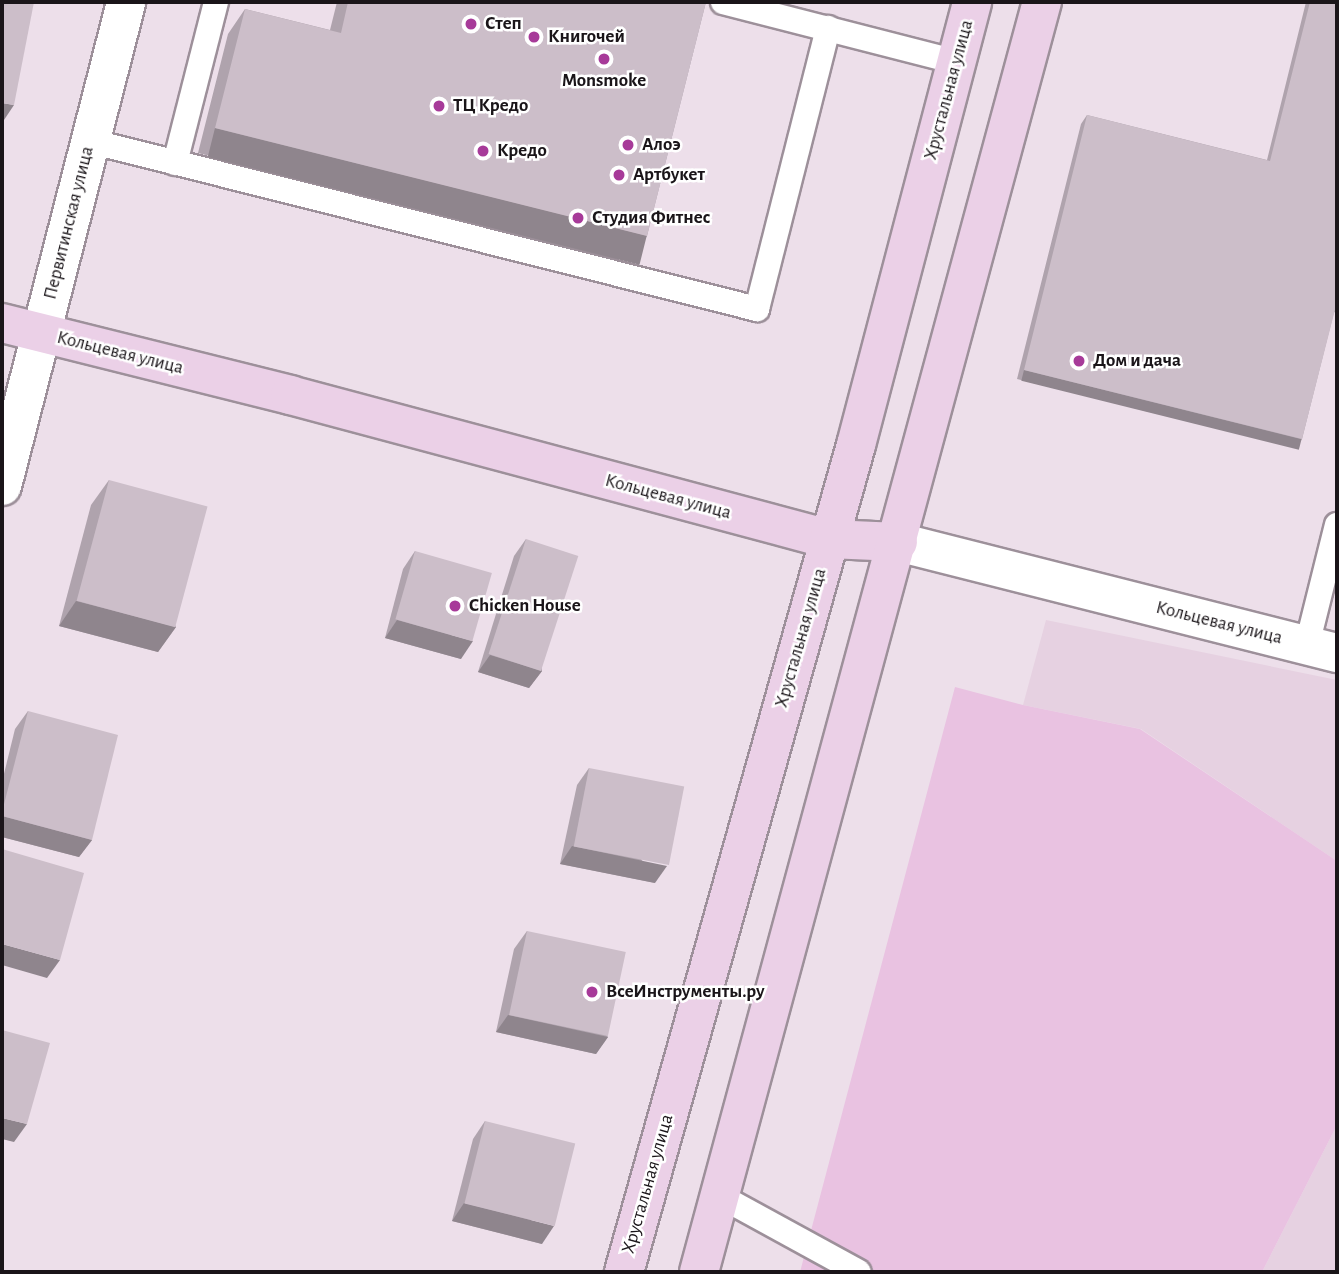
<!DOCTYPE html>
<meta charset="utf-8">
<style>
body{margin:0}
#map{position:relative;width:1339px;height:1274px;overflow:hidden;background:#eddfea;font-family:"Alegreya Sans",sans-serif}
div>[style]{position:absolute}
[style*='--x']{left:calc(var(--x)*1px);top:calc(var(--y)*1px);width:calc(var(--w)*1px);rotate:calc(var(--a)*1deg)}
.built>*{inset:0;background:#e6d1e1}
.green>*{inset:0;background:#e9c2e1}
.roads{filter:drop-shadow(2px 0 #9d909a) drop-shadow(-2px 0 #9d909a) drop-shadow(0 2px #9d909a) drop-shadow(0 -2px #9d909a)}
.service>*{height:24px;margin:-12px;padding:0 12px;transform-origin:12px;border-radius:12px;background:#fff}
.minor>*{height:38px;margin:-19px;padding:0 19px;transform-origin:19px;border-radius:19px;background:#fff}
.secondary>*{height:38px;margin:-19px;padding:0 19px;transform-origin:19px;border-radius:19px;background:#ebd0e7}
.wall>*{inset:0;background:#afa3ad}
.shaded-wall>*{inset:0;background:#8f858d;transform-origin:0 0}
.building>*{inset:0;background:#ccbec9;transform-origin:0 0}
.dots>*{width:19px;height:19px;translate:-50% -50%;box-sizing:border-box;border:4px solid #fff;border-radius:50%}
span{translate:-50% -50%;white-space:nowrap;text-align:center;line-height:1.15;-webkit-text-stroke:5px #fff;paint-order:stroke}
.poi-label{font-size:19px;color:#1a1519;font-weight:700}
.left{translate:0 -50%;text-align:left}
.street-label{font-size:19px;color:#1a1519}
.frame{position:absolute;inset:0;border:4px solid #1a1519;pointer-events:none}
</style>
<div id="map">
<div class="built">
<div style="clip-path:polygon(1046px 620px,1337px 680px,1337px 861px,1141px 729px,1023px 705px)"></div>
<div style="clip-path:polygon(1337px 1125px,1337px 1272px,1262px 1272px)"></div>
</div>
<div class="green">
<div style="clip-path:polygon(955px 687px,1023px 705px,1140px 729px,1337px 861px,1337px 1125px,1262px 1272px,800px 1272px)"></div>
</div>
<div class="roads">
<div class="service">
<div style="--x:723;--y:2;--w:241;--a:14.4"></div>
<div style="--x:90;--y:141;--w:688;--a:14.14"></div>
<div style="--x:757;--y:309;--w:290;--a:-75.8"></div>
<div style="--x:175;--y:163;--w:166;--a:-75.7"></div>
<div style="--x:1307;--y:645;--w:124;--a:-76"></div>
<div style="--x:720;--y:1196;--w:158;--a:28.7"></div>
</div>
<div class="minor">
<div style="--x:2;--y:486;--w:500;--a:-75.6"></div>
<div style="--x:898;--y:542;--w:453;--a:14.2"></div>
</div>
<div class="secondary">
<div style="--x:2;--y:323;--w:297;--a:14"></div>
<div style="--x:290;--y:395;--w:558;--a:14.96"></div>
<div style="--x:829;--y:539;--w:69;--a:2.5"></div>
<div style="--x:624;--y:1272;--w:859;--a:-74.33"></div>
<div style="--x:856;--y:445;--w:458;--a:-75.3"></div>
<div style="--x:699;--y:1272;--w:1316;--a:-74.89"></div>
</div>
</div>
<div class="wall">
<div style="clip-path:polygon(337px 2px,706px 2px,647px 236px,629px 261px,198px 153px,228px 34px,245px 9px,330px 30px)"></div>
<div style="clip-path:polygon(1306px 2px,1337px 2px,1337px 313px,1334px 312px,1302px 439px,1296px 448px,1017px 379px,1081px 124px,1087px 115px,1267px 160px)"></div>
<div style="clip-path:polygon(109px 480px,176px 627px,158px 652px,59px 626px,91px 505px)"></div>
<div style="clip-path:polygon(526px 539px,542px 671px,529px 688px,478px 672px,514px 556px)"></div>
<div style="clip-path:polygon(415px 551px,461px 659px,385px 638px,403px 569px)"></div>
<div style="clip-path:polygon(28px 711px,92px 840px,79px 857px,2px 837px,2px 782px,15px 729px)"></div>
<div style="clip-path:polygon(589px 768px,655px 883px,560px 864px,577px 785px)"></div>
<div style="clip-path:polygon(527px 931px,608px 1037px,596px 1054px,496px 1032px,514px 949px)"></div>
<div style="clip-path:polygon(485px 1121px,542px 1244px,452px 1221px,473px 1139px)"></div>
</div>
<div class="shaded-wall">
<div style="clip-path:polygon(2px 103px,14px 105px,2px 123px)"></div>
<div style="left:215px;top:128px;width:445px;height:30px;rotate:14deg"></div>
<div style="left:1024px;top:370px;width:286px;height:11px;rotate:14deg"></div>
<div style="clip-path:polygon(76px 601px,176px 627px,158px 652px,59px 626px)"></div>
<div style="clip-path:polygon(397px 620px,473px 641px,461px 659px,385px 638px)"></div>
<div style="clip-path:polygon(490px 655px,542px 671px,529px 688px,478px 672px)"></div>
<div style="clip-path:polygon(2px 816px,92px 840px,79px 857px,2px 837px)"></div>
<div style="clip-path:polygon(572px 846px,667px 866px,655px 883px,560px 864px)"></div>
<div style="clip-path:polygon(2px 944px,60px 960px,47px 978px,2px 965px)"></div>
<div style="clip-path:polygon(508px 1015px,608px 1037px,596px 1054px,496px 1032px)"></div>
<div style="clip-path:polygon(2px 1118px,27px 1124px,14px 1142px,2px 1139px)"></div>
<div style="clip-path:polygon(464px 1203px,554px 1226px,542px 1244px,452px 1221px)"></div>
</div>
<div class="building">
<div style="clip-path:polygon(2px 2px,34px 2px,14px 105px,2px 103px)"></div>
<div style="clip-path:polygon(348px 2px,706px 2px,647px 236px,215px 128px,245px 9px,341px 33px)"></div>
<div style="clip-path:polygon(1310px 2px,1337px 2px,1337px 302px,1302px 439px,1024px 370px,1087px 115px,1270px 161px)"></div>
<div style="left:109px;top:480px;width:102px;height:125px;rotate:15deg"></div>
<div style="left:526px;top:539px;width:55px;height:121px;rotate:18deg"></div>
<div style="left:415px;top:551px;width:80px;height:71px;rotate:16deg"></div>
<div style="clip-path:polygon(28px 711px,118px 735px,92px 840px,2px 816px,2px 812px)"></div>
<div style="left:589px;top:768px;width:97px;height:80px;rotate:11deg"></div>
<div style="clip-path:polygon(2px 849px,84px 873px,60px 960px,2px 944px)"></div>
<div style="left:527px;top:931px;width:101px;height:86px;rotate:12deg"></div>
<div style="clip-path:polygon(2px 1030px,50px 1043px,27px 1124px,2px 1118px)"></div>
<div style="left:485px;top:1121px;width:93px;height:85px;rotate:14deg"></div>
</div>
<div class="dots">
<div style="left:471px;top:24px;background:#a73a99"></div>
<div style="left:534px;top:37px;background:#a73a99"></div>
<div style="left:604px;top:59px;background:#a73a99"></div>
<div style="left:439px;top:106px;background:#a73a99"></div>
<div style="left:628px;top:145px;background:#a73a99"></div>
<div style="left:483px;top:151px;background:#a73a99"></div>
<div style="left:619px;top:175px;background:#a73a99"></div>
<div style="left:578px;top:218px;background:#a73a99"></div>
<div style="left:1079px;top:361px;background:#a73a99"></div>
<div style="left:455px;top:606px;background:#a73a99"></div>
<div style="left:592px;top:992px;background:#a73a99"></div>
</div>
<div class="poi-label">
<span class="left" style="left:485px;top:24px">Степ</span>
<span class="left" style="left:548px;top:37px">Книгочей</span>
<span style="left:604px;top:81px">Monsmoke</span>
<span class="left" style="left:453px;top:106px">ТЦ Кредо</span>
<span class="left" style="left:642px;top:145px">Алоэ</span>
<span class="left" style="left:497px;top:151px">Кредо</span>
<span class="left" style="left:633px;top:175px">Артбукет</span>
<span class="left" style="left:592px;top:218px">Студия Фитнес</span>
<span class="left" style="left:1093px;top:361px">Дом и дача</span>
<span class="left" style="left:469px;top:606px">Chicken House</span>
<span class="left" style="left:606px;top:992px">ВсеИнструменты.ру</span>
</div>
<div class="street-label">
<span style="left:949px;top:90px;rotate:-75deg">Хрустальная улица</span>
<span style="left:69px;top:223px;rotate:-76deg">Первитинская улица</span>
<span style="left:120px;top:353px;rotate:14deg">Кольцевая улица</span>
<span style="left:668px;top:497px;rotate:15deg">Кольцевая улица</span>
<span style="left:1219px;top:623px;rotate:14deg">Кольцевая улица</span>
<span style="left:801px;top:638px;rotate:-74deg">Хрустальная улица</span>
<span style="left:648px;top:1184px;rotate:-74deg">Хрустальная улица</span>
</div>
<div class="frame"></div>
</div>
